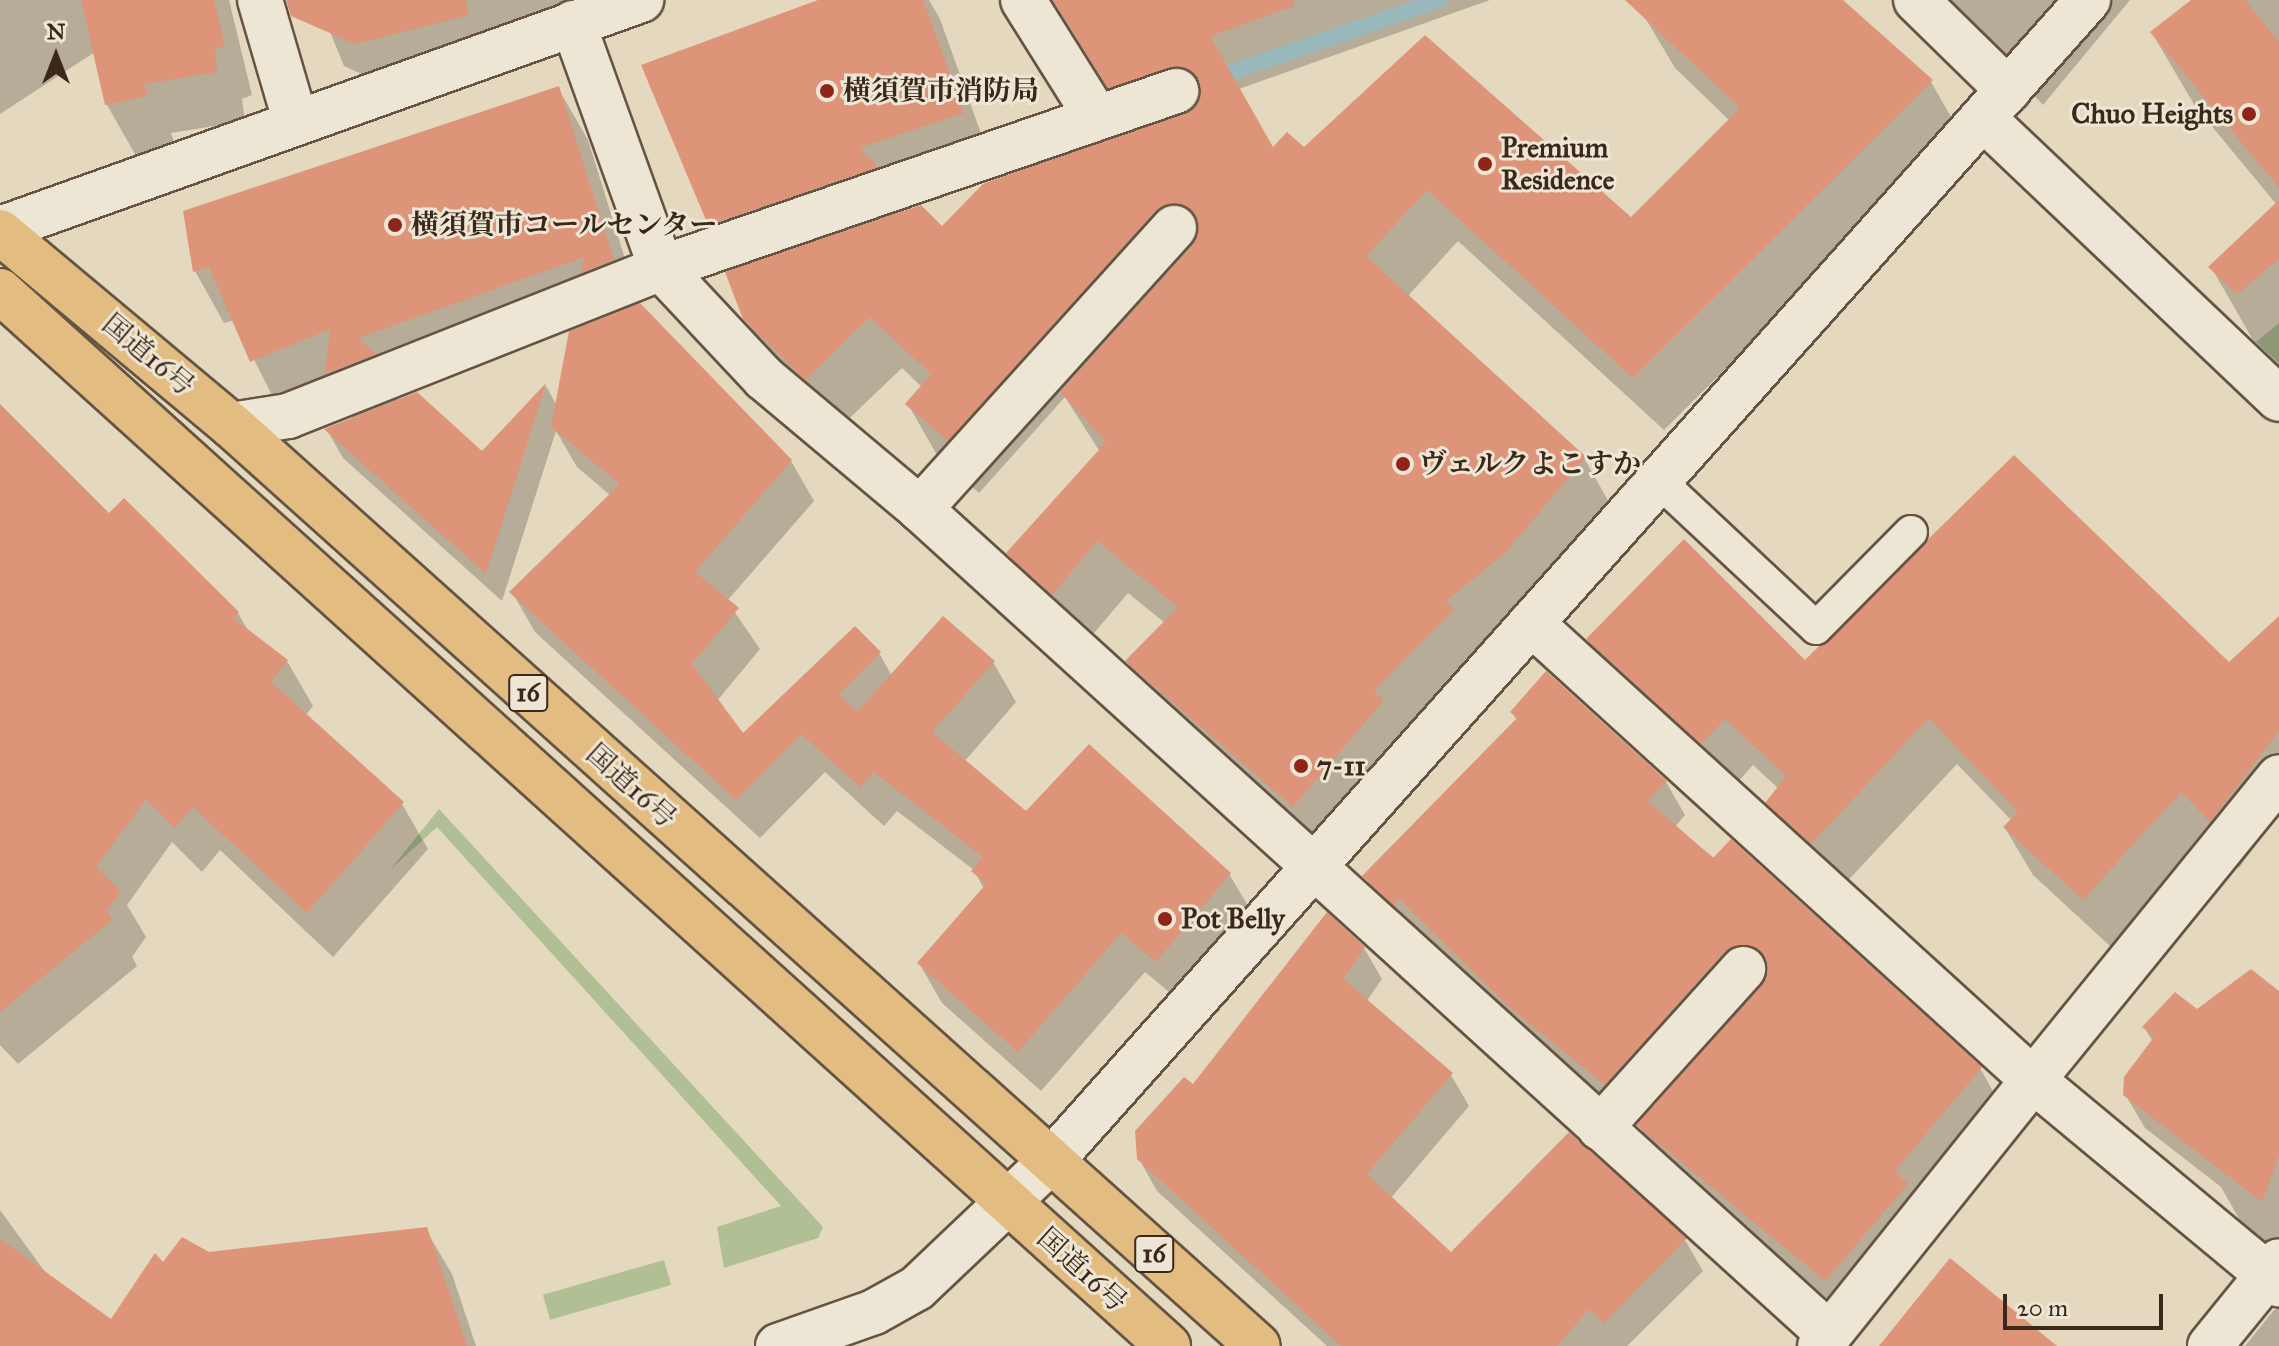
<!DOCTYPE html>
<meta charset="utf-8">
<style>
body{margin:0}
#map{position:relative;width:2279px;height:1346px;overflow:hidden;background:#e4d8bf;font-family:"IM FELL Great Primer","Noto Serif JP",serif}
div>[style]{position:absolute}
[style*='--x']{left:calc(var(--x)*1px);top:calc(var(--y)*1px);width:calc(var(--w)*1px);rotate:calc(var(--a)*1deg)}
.green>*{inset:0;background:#b1bf94;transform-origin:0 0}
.shadow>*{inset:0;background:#0003}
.stream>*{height:16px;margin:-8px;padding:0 8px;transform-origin:8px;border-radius:8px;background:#99b8bb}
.building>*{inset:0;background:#de9478}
.roads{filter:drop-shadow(2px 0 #655443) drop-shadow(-2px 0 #655443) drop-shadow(0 2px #655443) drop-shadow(0 -2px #655443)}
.lane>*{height:32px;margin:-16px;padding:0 16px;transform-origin:16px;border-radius:16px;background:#ede6d5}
.street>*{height:44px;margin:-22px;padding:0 22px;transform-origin:22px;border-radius:22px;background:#ede6d5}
.secondary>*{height:44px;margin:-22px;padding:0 22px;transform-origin:22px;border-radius:22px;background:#ede6d5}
.highway>*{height:44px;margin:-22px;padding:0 22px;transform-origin:22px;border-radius:22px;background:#e2bc80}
.dots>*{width:22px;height:22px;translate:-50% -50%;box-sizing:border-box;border:4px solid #ede6d5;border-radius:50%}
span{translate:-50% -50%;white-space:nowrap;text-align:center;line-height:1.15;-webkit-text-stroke:6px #ede6d5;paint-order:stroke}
.shield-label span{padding:2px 6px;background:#ede6d5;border:2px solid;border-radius:6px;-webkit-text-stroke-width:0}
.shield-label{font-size:26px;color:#3b281a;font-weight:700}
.poi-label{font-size:28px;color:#3b281a;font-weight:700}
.left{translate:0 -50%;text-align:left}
.right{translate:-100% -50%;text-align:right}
.street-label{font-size:28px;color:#3b281a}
.north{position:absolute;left:16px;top:16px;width:80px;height:80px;-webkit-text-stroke:6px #ede6d5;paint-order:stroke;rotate:0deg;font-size:22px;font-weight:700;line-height:32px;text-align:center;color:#3b281a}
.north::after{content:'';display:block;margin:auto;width:28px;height:36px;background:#3b281a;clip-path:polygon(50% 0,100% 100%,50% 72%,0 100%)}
.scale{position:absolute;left:2003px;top:1294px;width:160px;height:36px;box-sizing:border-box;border:4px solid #3b281a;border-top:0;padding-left:10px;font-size:24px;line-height:28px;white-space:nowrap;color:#3b281a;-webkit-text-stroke:6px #ede6d5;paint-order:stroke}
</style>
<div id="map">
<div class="green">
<div style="clip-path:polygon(2279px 323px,2279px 363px,2256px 342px)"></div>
<div style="clip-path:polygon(439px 809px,823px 1227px,818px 1238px,724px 1268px,717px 1227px,781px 1206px,437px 827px,391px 869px)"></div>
<div style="left:664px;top:1260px;width:26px;height:126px;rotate:74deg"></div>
</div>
<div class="shadow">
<div style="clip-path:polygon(0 0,229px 0,252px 95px,242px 99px,245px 121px,171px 133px,175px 145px,135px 154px,107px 105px,95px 52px,0 114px)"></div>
<div style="clip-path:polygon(317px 0,585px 0,377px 81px,344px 66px)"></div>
<div style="clip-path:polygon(823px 0,929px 0,940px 19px,992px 164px,894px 197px,904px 213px,943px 229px,1134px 132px,1045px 0,1490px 0,1239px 89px,1273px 150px,1304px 150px,1631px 220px,1730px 121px,1675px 68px,1644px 16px,1664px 0,1840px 0,1931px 82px,1961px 134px,1664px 430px,1458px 241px,1407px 297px,1584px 458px,1614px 511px,1324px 858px,1158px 714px,1127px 661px,1165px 623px,1128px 593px,1083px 646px,1039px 606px,1009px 554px,1100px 452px,1065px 397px,979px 493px,938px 457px,908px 404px,922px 387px,902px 368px,836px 431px,776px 372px,745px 318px,736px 271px,643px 66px)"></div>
<div style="clip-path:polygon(1947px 0,2130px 0,2043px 105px)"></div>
<div style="clip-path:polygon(2194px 0,2279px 0,2279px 366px,2253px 340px,2211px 267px,2277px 205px,2195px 106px,2152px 33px)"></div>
<div style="clip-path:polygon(evenodd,558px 88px,588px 140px,640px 307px,791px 461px,814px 501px,727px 601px,760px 649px,717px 701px,743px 736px,879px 653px,892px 676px,993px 662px,1016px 702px,964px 762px,1026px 814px,1229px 874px,1253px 914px,1180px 1001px,1145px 972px,1041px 1091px,942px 1003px,919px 963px,984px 889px,974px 870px,897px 811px,884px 826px,825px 772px,760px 838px,535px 632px,512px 592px,611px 496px,577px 467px,556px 431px,502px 601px,343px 458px,327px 430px,353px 419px,336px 390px,281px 413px,234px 320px,224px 323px,195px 271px,558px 88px,605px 312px,609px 318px,557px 406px,546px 386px,483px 454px,400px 401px,393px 388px,605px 312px)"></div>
<div style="clip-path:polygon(0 407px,109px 516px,238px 613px,250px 634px,287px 661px,313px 706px,305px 716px,402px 804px,428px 849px,333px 957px,220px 850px,202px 872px,172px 842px,127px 905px,146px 937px,132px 957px,137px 966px,18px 1064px,0 1045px)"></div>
<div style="clip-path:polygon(1588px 640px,1805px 663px,2229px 664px,2279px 643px,2279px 813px,2239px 868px,2209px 838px,2111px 947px,2033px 875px,2005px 828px,2012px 821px,1957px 764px,1839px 890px,1795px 850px,1768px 803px,1779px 789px,1753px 765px,1730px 791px,1616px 687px)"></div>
<div style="clip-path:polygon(1513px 713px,1666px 782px,1685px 815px,1675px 827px,1980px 1068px,1999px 1102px,1845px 1313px,1658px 1159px,1639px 1125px,1765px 980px,1756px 978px,1625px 1118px,1530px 1041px,1419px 931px,1414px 938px,1384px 910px,1365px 877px,1517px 721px)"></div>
<div style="clip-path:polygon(1364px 948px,1382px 979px,1366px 1002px,1451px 1075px,1469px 1106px,1390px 1199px,1451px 1255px,1685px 1240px,1703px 1271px,1627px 1346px,1327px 1346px,1157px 1191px,1139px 1159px,1193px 1087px)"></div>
<div style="clip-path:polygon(2279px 994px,2279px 1240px,2275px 1251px,2241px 1222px,2221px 1187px,2145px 1128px,2125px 1094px,2153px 1042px,2144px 1027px)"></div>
<div style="clip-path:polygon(0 1210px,48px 1276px,111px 1322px,164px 1265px,426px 1230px,452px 1274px,476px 1346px,0 1346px)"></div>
<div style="clip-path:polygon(2279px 1308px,2279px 1346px,2245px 1346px,2274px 1310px)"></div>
</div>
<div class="stream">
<div style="--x:1223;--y:75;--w:230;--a:-19.1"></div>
</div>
<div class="building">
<div style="clip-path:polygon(81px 0,214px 0,225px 46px,215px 49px,217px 72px,144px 84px,148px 96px,105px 105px)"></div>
<div style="clip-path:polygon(286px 0,466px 0,468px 15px,355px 44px,291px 16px)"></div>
<div style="clip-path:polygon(818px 0,923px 0,964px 113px,859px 148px,879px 167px,708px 225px,641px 65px)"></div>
<div style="clip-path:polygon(1053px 0,1293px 0,1294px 6px,1210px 36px,1273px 147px,1287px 132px,1304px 147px,1425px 35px,1631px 217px,1740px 108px,1625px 0,1843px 0,1933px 80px,1633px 378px,1427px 190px,1366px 256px,1586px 457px,1505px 553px,1446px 601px,1454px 610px,1374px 691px,1384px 700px,1293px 807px,1125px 661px,1178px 607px,1097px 541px,1052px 595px,1006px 553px,1106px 442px,1060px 392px,1193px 245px,1198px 232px,1191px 210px,1178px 204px,1155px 211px,948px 441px,905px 404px,931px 374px,870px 317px,805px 380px,743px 319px,725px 272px,921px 205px,942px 226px,983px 184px,1195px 107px,1199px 82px,1182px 67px,1108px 88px)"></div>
<div style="clip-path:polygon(2191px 0,2245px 0,2279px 42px,2279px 188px,2150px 32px)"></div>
<div style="clip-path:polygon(559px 86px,614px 260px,581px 273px,584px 257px,358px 338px,376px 354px,325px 374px,330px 329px,250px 362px,209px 267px,193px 272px,183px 211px)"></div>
<div style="clip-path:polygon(2279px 200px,2279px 259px,2237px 294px,2208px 267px)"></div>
<div style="clip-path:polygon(640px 303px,792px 460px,695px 572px,739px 608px,692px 664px,743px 733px,855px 626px,881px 652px,839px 694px,857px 712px,943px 616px,995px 661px,932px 732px,1026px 811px,1089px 744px,1231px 873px,1156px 962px,1121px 933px,1018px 1052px,917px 963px,986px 884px,971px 871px,983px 857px,874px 772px,860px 787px,801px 734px,736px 800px,509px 592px,620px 484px,551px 427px,569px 331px)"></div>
<div style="clip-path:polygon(546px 383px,486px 574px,324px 429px,417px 392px,482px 451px)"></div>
<div style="clip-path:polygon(0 404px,109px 513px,124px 498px,239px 612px,233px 618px,288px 660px,271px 682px,404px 802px,307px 913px,193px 807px,175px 828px,146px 799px,96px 867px,121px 891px,107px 910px,112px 920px,0 1012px)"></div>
<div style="clip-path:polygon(2014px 455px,2229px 662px,2279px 616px,2279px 731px,2210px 822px,2181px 792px,2083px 900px,2003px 827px,2018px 812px,1929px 718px,1811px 844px,1765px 803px,1786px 776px,1725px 719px,1701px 744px,1586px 639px,1684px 539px,1805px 660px)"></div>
<div style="clip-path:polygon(1546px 671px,1667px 781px,1648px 801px,1713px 858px,1731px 839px,1982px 1067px,1895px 1171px,1908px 1184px,1825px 1281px,1636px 1125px,1762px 985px,1767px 962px,1759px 950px,1736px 945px,1724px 952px,1605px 1085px,1509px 1007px,1399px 899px,1394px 906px,1362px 876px,1517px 718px,1510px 712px)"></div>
<div style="clip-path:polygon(1327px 912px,1365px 947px,1343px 979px,1453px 1073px,1367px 1174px,1451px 1252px,1569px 1132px,1687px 1238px,1604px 1323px,1589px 1309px,1557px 1346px,1341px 1346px,1137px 1159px,1135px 1131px,1184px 1077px,1193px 1084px)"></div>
<div style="clip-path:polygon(2251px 969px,2279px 991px,2279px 1155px,2262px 1202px,2123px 1095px,2124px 1077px,2154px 1037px,2142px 1027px,2175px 992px,2197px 1009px)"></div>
<div style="clip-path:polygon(427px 1227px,467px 1346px,0 1346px,0 1239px,111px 1319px,155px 1253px,163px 1262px,182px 1237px,209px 1252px)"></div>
<div style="clip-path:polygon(1950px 1258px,2057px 1346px,1879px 1346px)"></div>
</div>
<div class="roads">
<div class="lane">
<div style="--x:1659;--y:481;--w:215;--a:43.1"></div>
<div style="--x:1816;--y:628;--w:135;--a:-45.3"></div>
</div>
<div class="street">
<div style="--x:260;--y:0;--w:128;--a:73.7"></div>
<div style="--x:1023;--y:0;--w:133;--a:57.9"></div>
<div style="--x:1916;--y:0;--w:129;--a:44.4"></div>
<div style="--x:573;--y:23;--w:260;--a:70.2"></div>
<div style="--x:661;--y:268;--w:151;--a:46.9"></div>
<div style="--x:764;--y:378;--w:204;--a:40"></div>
<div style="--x:920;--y:509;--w:1228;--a:42.23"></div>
<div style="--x:1983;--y:118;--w:408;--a:43.5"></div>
<div style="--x:231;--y:425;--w:58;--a:-9"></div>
<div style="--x:288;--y:416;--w:401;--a:-21.6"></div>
<div style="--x:661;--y:268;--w:545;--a:-18.97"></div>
<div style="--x:920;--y:509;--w:379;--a:-47.9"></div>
<div style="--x:1531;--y:623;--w:679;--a:42.31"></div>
<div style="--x:2033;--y:1080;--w:320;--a:39.7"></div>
<div style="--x:2033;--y:1080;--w:390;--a:-50.9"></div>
<div style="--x:1600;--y:1128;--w:214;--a:-48"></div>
<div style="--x:2210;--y:1346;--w:109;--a:-50.9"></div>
</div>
<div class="secondary">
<div style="--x:0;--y:229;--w:681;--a:-19.66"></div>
<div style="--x:778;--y:1346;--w:102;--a:-19.5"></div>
<div style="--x:874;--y:1312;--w:49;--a:-29.2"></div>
<div style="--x:917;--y:1288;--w:185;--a:-43.5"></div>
<div style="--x:1051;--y:1161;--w:1557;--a:-48.23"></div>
<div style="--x:1820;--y:1346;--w:341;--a:-51.3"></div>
</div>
<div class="highway">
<div style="--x:0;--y:232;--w:301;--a:39.9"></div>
<div style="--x:231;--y:425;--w:1379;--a:41.89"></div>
<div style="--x:0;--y:291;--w:1574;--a:42.09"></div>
</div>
</div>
<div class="dots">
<div style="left:827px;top:91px;background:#8f2418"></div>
<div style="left:2249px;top:114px;background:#8f2418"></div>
<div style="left:1485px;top:164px;background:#8f2418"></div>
<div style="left:395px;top:225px;background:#8f2418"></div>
<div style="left:1403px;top:464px;background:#8f2418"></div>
<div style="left:1301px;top:766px;background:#8f2418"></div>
<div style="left:1165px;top:919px;background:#8f2418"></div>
</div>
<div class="shield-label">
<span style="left:528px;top:693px">16</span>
<span style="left:1154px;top:1254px">16</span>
</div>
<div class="poi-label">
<span class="left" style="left:843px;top:91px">横須賀市消防局</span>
<span class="right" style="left:2233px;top:114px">Chuo Heights</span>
<span class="left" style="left:1501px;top:164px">Premium<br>Residence</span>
<span class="left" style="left:411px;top:225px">横須賀市コールセンター</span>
<span class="left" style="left:1419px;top:464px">ヴェルクよこすか</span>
<span class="left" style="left:1317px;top:766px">7-11</span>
<span class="left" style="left:1181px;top:919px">Pot Belly</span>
</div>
<div class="street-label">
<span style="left:148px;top:355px;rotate:40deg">国道16号</span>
<span style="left:631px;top:786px;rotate:42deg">国道16号</span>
<span style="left:1082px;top:1270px;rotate:42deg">国道16号</span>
</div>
<div class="north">N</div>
<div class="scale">20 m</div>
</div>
